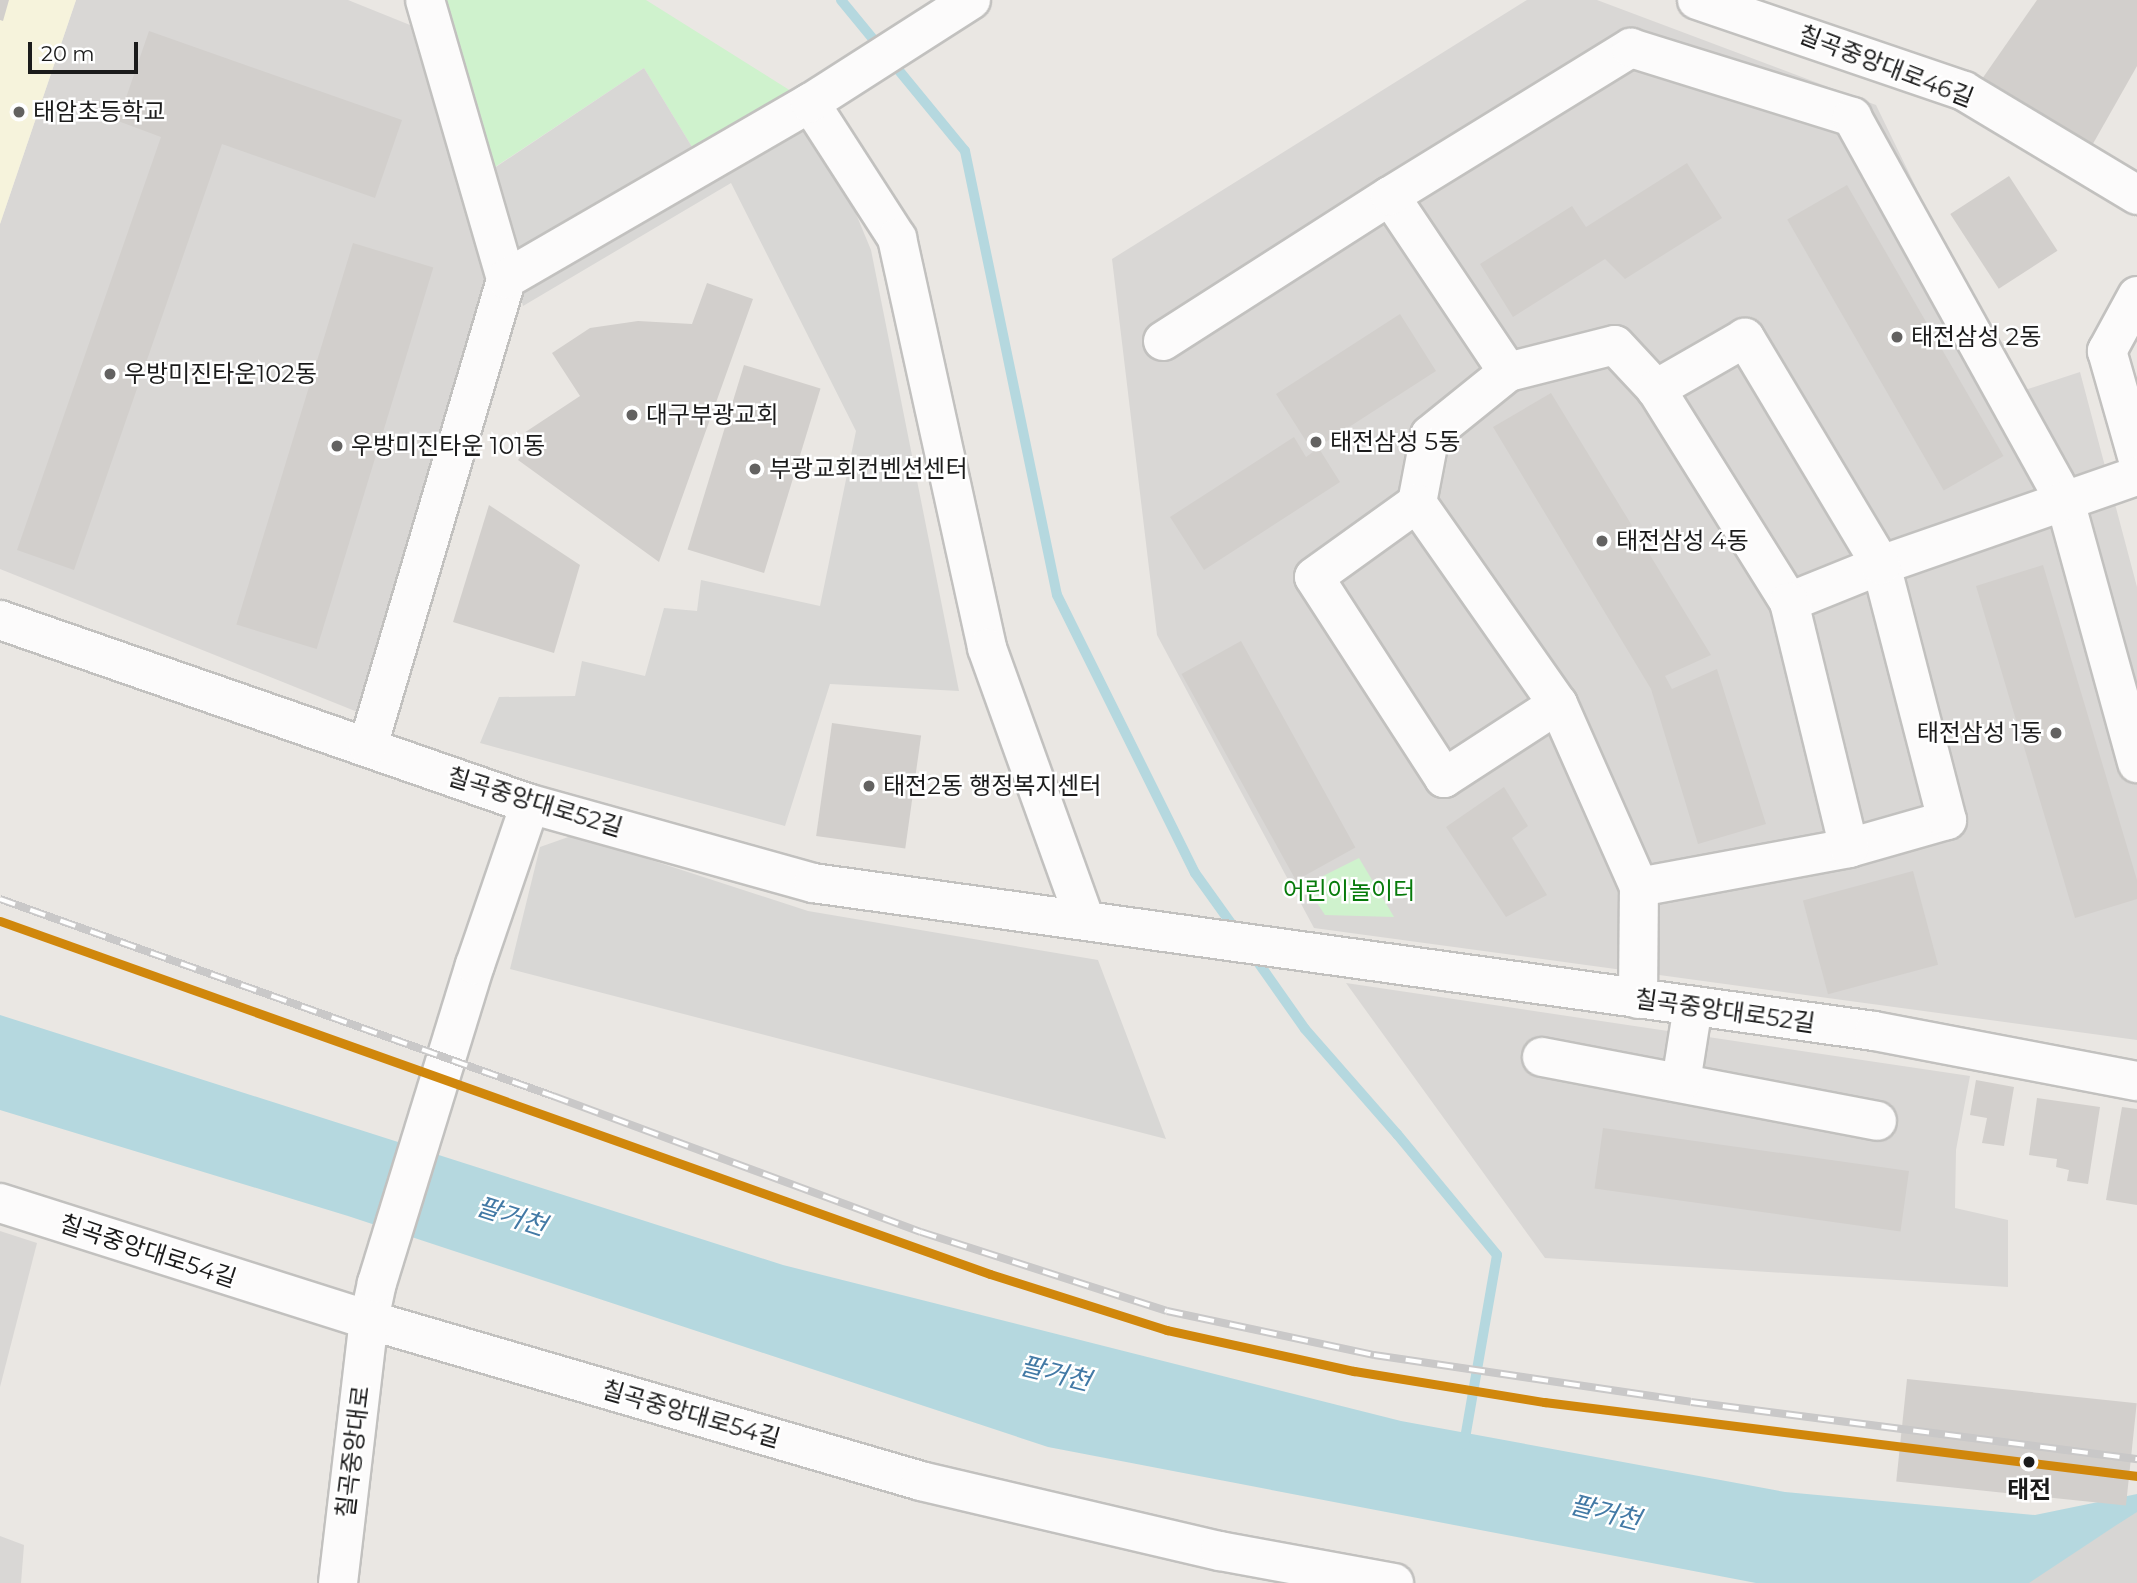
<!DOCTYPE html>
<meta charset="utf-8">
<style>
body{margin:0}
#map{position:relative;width:2137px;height:1583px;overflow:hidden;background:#eae7e3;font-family:Montserrat,"Noto Sans KR",sans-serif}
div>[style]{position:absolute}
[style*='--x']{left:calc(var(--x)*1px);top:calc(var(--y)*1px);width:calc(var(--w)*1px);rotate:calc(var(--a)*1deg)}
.residential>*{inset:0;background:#d9d7d5}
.education>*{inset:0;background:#f6f3dc}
.park>*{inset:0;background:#cff2cd}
.parking>*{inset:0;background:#d8d7d5}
.water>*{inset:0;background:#b5d8df}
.pier>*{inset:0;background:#d7d6d4}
.stream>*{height:10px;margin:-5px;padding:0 5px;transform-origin:5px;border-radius:5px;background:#b5d8df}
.building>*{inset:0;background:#d2cfcc;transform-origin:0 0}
.roads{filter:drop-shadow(2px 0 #c2c1bf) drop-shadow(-2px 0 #c2c1bf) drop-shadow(0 2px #c2c1bf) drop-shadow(0 -2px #c2c1bf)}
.minor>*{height:38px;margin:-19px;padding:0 19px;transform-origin:19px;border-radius:19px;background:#fcfbfb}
.rail>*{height:8px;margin-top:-4px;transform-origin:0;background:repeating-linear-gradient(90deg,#fff 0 16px,#c9c8c8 0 32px);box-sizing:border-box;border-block:2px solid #c9c8c8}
.metro-1>*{height:9px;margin:-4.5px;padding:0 4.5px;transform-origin:4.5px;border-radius:4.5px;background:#d0870c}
.dots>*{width:19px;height:19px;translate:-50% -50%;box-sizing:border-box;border:4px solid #fff;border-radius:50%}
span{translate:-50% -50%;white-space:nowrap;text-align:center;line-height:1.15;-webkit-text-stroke:5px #fff;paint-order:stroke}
.street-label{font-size:24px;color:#1b1b1b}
.poi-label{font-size:24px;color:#1b1b1b}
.left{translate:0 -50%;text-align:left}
.right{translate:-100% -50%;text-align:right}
.park-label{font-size:24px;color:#077b0b}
.stop-label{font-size:24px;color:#1b1b1b;font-weight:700}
.water-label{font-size:26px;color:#4279a5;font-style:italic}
.scale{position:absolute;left:28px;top:42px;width:110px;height:32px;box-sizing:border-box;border:4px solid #1b1b1b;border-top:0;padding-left:9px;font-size:21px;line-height:24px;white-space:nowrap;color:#1b1b1b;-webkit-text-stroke:5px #fff;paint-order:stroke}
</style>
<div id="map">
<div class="residential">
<div style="clip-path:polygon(76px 0,348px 0,410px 25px,485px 278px,360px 713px,0 569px,0 224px)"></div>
<div style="clip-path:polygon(1527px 0,1597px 0,1876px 105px,2016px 393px,2080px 372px,2137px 587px,2137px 1040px,1314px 928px,1157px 635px,1112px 259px)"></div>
<div style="clip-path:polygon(1346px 983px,1970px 1076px,1956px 1150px,1955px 1208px,2008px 1220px,2008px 1287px,1545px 1258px)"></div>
<div style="clip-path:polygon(0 1231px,37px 1243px,0 1387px)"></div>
<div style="clip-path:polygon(0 1536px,24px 1545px,21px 1583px,0 1583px)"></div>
</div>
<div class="education">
<div style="clip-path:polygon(0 0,76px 0,0 224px)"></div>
</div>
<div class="park">
<div style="clip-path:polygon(425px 0,646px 0,810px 103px,703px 165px,644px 68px,477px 179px)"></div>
<div style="clip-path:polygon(1359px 858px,1394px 917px,1325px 915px,1305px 885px)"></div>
</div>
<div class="parking">
<div style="clip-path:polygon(644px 68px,703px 165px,810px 103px,871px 250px,959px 691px,830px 684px,785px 826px,480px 743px,499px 697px,575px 696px,582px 661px,645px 676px,664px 608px,697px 611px,701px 580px,820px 606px,856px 431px,731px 183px,523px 306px,487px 173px)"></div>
<div style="clip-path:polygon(574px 835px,808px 911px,1098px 960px,1166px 1139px,510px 969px,540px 847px)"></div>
</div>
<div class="water">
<div style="clip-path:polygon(0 1015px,783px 1265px,1401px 1421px,1785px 1492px,2035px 1515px,2137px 1494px,2137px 1583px,1756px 1583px,1048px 1447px,348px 1216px,0 1110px)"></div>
</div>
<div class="pier">
<div style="clip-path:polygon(2137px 1512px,2137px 1583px,2029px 1583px,2115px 1526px)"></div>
</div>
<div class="stream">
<div style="--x:841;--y:0;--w:195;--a:50.6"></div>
<div style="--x:965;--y:151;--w:453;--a:78.3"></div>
<div style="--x:1057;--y:595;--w:310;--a:63.6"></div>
<div style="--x:1195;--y:873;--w:74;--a:54.4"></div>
<div style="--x:1253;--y:955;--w:90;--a:54.9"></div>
<div style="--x:1305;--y:1029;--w:140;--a:48.8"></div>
<div style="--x:1397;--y:1134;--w:157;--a:50.4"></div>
<div style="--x:1497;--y:1255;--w:192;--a:99.9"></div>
</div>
<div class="building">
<div style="clip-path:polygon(0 0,9px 0,3px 21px,0 20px)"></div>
<div style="clip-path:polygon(2037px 0,2137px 0,2137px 66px,2090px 149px,1982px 79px)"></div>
<div style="clip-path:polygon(149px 31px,402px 120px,375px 198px,222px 144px,74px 570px,17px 550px,161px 137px,118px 121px)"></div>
<div style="clip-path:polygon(1687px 163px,1722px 218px,1625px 279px,1605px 259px,1513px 317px,1480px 264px,1572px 206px,1586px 227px)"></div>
<div style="left:2009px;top:176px;width:89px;height:70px;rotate:57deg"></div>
<div style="left:1847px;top:185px;width:313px;height:69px;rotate:60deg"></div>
<div style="left:353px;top:243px;width:84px;height:399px;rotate:17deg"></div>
<div style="clip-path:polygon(707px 283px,753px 299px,659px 562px,518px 460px,530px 444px,524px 433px,580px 396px,552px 353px,590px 328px,638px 321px,692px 324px)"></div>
<div style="clip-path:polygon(1400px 314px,1436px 371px,1318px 447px,1340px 482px,1204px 570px,1170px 517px,1294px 437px,1306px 457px,1313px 452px,1276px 394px)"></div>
<div style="left:744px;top:365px;width:80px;height:193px;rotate:17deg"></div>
<div style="clip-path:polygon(1551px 393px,1711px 655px,1665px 676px,1672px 689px,1717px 669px,1766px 824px,1698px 844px,1651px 689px,1493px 427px)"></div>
<div style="clip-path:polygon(489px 505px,580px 565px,554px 653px,453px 622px)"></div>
<div style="clip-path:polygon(2043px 565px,2137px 880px,2137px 899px,2075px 918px,1976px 586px)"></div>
<div style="left:1241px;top:641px;width:236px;height:68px;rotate:61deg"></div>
<div style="left:832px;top:723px;width:90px;height:114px;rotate:8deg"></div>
<div style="clip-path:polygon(1504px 787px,1528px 826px,1512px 838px,1547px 895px,1506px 917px,1446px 827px)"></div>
<div style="left:1913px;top:871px;width:97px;height:114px;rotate:75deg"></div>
<div style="clip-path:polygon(1976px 1080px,2014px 1087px,2004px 1146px,1982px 1143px,1987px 1118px,1970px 1115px)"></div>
<div style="clip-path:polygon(2037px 1098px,2100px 1107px,2088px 1184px,2067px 1181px,2069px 1170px,2056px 1167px,2057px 1159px,2029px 1155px)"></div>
<div style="clip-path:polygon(2122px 1107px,2137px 1109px,2137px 1205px,2106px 1200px)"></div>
<div style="left:1603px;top:1128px;width:309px;height:61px;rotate:8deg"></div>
<div style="left:1907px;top:1379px;width:231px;height:103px;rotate:6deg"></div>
</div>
<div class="roads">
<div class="minor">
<div style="--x:425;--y:0;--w:291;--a:73.8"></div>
<div style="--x:1697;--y:0;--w:282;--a:18.8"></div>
<div style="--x:1964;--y:91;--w:202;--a:31"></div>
<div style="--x:810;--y:103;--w:161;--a:57.2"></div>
<div style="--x:897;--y:238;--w:420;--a:77.6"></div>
<div style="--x:987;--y:648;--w:289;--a:70.2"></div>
<div style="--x:1390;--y:196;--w:212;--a:56.2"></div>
<div style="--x:2137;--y:296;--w:63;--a:118.6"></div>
<div style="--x:2107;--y:351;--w:109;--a:74.1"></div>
<div style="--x:1163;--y:341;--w:269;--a:-32.6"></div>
<div style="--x:1390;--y:196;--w:283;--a:-31.6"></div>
<div style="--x:1631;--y:48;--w:232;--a:17.3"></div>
<div style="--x:1852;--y:117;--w:439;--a:61"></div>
<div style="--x:2065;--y:501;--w:272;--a:74.6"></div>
<div style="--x:1417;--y:503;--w:69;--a:-79.2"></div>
<div style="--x:1430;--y:435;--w:100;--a:-38.9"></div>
<div style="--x:1508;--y:372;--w:110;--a:-14.2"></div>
<div style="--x:1615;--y:345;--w:60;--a:47"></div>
<div style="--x:1789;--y:602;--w:99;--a:-21.9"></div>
<div style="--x:1881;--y:565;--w:271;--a:-19.2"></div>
<div style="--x:0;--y:620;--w:561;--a:19.15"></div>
<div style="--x:530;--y:804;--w:294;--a:15.6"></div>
<div style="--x:813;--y:883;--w:1071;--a:7.94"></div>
<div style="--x:1874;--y:1031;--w:268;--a:10.8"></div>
<div style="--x:1558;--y:704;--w:136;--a:147"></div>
<div style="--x:1444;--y:778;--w:239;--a:-122.9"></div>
<div style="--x:1314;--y:577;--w:127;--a:-35.7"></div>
<div style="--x:1417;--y:503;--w:246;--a:55"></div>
<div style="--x:1558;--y:704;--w:200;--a:66.1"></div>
<div style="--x:368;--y:746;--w:487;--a:-73.5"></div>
<div style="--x:506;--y:279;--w:351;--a:-30.1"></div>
<div style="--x:810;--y:103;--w:191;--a:-32.6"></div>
<div style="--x:1638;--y:999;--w:112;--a:-89.5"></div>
<div style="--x:1639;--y:887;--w:214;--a:-10.5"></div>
<div style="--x:1849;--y:848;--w:102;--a:-15.9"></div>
<div style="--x:1947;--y:820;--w:263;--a:-104.5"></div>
<div style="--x:1881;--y:565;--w:265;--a:-120.9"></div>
<div style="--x:1745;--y:338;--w:103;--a:150.2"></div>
<div style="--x:1656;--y:389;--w:251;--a:58"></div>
<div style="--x:1789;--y:602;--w:253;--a:76.3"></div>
<div style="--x:1542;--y:1057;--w:341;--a:10.8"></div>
<div style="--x:1681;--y:1082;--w:77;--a:-81"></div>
<div style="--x:0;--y:1203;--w:387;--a:17.6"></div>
<div style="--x:369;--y:1320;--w:575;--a:16.26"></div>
<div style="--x:921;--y:1481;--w:307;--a:13.2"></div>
<div style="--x:1220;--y:1551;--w:177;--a:10.4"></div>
<div style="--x:338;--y:1583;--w:265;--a:-83.3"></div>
<div style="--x:369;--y:1320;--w:38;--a:-78"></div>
<div style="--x:377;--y:1283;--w:333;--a:-72.9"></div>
<div style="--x:475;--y:965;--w:170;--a:-71.1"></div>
</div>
</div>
<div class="rail">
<div style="--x:0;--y:899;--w:587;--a:19.61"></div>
<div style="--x:553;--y:1096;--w:392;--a:20.3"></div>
<div style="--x:921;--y:1232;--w:258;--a:17.8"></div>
<div style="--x:1167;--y:1311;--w:212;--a:12"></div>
<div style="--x:1374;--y:1355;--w:320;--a:8.4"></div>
<div style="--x:1691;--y:1402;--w:450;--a:7.3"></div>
</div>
<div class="metro-1">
<div style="--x:0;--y:921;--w:1051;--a:19.62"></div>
<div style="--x:990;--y:1274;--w:186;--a:17.6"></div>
<div style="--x:1167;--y:1330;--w:191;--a:12.4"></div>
<div style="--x:1354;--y:1371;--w:193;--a:9.3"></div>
<div style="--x:1544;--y:1402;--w:598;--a:7.11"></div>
</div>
<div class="dots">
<div style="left:19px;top:112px;background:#636261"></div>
<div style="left:1897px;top:337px;background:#636261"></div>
<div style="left:110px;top:374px;background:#636261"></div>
<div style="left:632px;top:415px;background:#636261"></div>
<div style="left:1316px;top:442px;background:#636261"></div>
<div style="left:337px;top:446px;background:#636261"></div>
<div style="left:755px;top:469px;background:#636261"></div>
<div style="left:1602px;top:541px;background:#636261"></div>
<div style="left:2056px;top:733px;background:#636261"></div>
<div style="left:869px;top:786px;background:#636261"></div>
<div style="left:2029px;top:1462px;background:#1b1b1b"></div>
</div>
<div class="street-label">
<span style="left:1886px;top:66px;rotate:21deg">칠곡중앙대로46길</span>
<span style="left:535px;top:802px;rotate:17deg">칠곡중앙대로52길</span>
<span style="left:1725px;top:1011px;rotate:8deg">칠곡중앙대로52길</span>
<span style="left:148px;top:1251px;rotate:18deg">칠곡중앙대로54길</span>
<span style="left:691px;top:1414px;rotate:16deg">칠곡중앙대로54길</span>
<span style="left:353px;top:1452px;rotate:-83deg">칠곡중앙대로</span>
</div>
<div class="poi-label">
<span class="left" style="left:33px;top:112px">태암초등학교</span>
<span class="left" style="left:1911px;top:337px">태전삼성 2동</span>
<span class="left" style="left:124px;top:374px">우방미진타운102동</span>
<span class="left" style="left:646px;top:415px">대구부광교회</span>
<span class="left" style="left:1330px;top:442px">태전삼성 5동</span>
<span class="left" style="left:351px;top:446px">우방미진타운 101동</span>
<span class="left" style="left:769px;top:469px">부광교회컨벤션센터</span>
<span class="left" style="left:1616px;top:541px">태전삼성 4동</span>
<span class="right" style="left:2042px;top:733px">태전삼성 1동</span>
<span class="left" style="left:883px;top:786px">태전2동 행정복지센터</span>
</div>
<div class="park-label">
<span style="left:1349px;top:891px">어린이놀이터</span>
</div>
<div class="stop-label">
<span style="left:2029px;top:1490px">태전</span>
</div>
<div class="water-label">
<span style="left:511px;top:1217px;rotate:18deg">팔거천</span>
<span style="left:1055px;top:1374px;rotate:14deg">팔거천</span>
<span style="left:1605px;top:1513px;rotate:14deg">팔거천</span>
</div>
<div class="scale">20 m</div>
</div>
